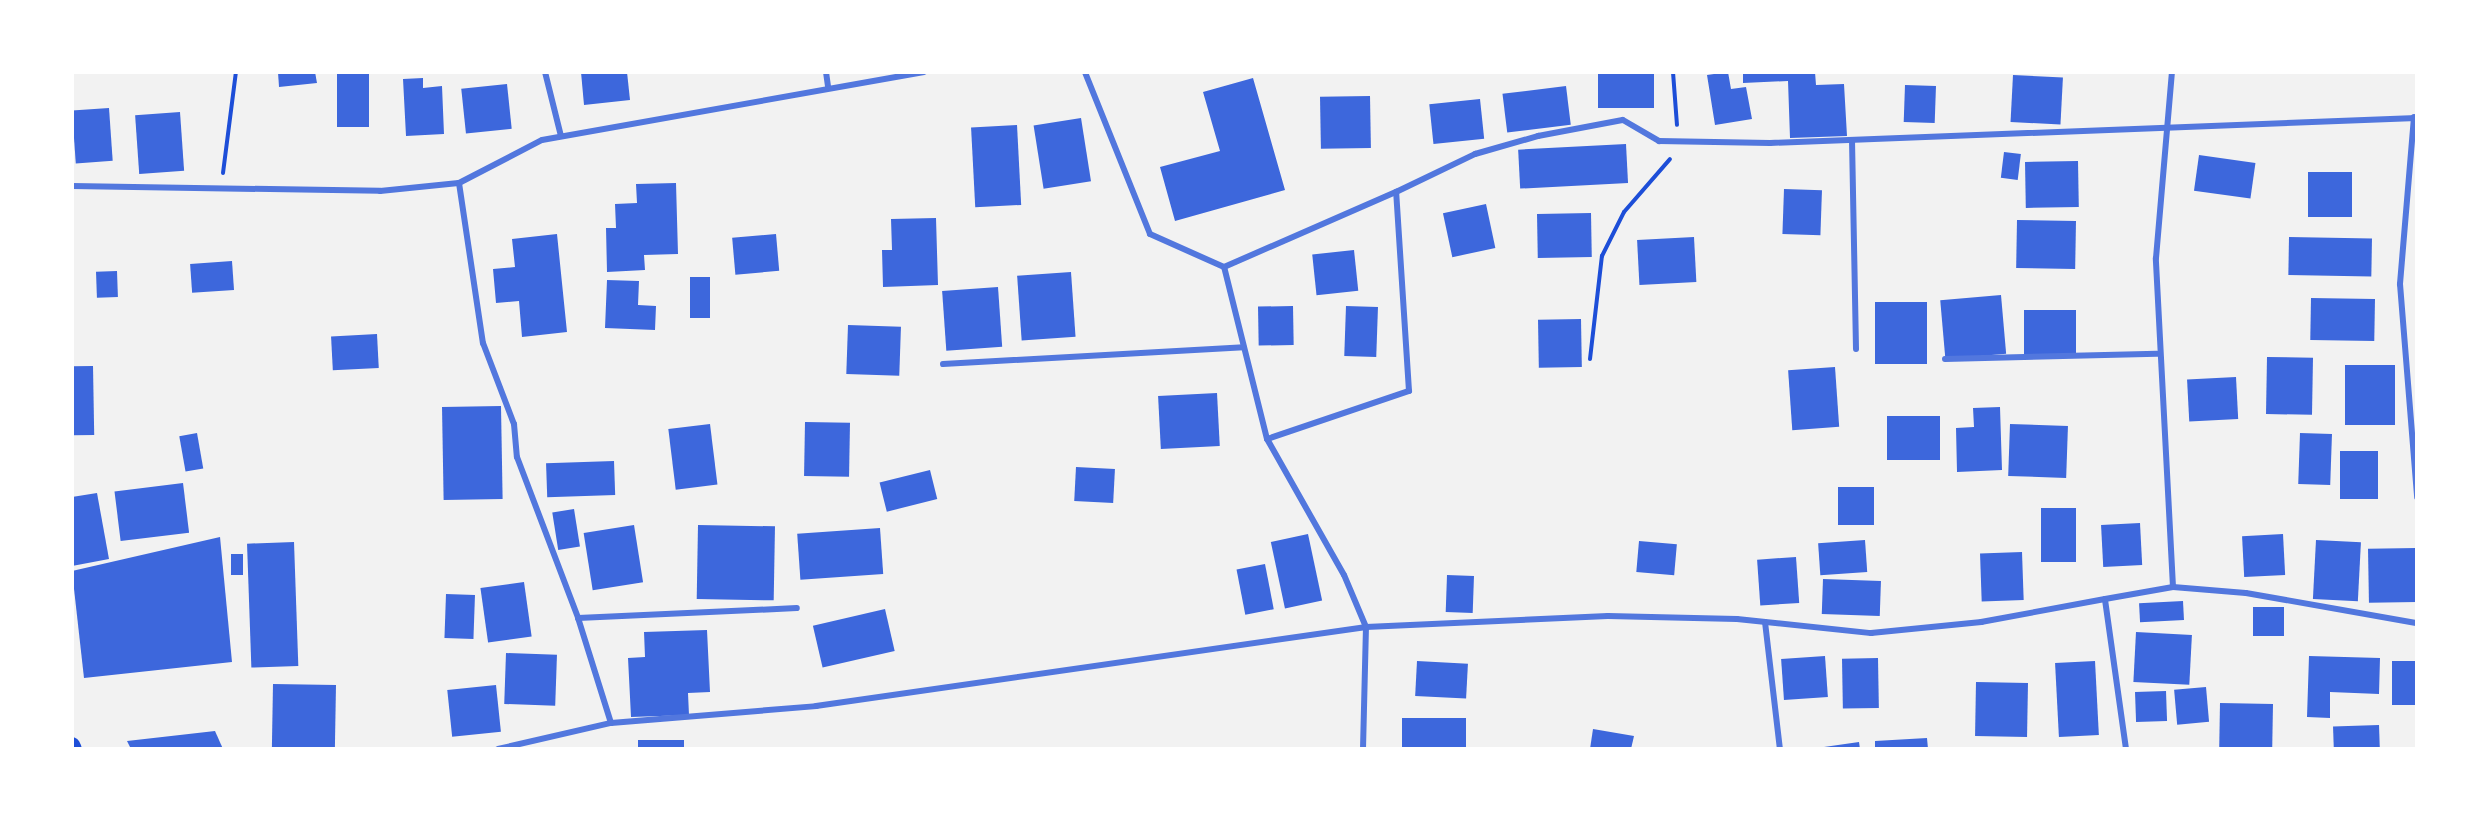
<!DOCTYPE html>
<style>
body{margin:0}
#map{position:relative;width:2489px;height:821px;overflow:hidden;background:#f2f2f2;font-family:Cabin,sans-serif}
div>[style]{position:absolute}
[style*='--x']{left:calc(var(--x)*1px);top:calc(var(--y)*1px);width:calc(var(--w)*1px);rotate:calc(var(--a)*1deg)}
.building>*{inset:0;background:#3d67dc;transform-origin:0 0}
.path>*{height:4px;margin:-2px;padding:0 2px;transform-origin:2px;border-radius:2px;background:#1d4ed8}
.minor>*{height:6px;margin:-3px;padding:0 3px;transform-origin:3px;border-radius:3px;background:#5277de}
.trunk>*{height:16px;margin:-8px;padding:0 8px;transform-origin:8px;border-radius:8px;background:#1d4ed8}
span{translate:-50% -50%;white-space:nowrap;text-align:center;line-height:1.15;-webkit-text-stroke:5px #fff;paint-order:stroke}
.frame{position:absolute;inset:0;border:74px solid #fff;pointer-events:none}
</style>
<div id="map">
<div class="building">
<div style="clip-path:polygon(278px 72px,315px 72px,317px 83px,279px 87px)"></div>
<div style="left:337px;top:72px;width:32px;height:55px"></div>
<div style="clip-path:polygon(581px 72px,627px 72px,630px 100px,584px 105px)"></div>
<div style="left:1598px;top:72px;width:56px;height:36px"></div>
<div style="clip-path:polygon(1728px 72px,1731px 89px,1746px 87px,1752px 119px,1715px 125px,1707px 75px)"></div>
<div style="clip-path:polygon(1743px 72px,1815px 72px,1816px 85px,1844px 84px,1847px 136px,1790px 138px,1788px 81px,1743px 83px)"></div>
<div style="left:2013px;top:75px;width:50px;height:47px;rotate:3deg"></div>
<div style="clip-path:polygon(423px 78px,423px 88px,442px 86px,444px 134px,406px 136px,403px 79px)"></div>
<div style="clip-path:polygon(1253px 78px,1285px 190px,1175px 221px,1160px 167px,1220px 151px,1203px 92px)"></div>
<div style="left:507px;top:84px;width:45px;height:46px;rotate:84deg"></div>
<div style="left:1905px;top:85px;width:31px;height:37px;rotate:2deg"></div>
<div style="left:1566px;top:86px;width:39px;height:64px;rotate:83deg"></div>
<div style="left:1370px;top:96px;width:52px;height:50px;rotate:89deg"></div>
<div style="left:1480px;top:99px;width:40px;height:51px;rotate:84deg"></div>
<div style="left:109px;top:108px;width:53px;height:37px;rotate:86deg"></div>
<div style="left:180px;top:112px;width:59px;height:45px;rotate:86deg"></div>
<div style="left:1081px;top:118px;width:64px;height:48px;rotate:81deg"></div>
<div style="left:1017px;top:125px;width:80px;height:46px;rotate:87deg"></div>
<div style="left:1626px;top:144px;width:39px;height:108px;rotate:87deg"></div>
<div style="left:2004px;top:152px;width:17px;height:26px;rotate:7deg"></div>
<div style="left:2199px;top:155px;width:57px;height:36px;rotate:8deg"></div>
<div style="left:2078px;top:161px;width:46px;height:53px;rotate:89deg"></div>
<div style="left:2308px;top:172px;width:44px;height:45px"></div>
<div style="clip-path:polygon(676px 183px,678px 254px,644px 255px,645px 270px,607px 272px,606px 228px,616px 228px,615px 204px,637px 203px,636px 184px)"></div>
<div style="left:1784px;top:189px;width:38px;height:45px;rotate:2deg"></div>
<div style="left:1486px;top:204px;width:45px;height:44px;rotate:78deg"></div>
<div style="left:1591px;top:213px;width:44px;height:54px;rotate:89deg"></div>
<div style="clip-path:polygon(936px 218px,938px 285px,883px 287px,882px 250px,892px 250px,891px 219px)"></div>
<div style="left:2017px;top:220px;width:59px;height:48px;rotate:1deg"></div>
<div style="clip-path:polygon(557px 234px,567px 332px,522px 337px,519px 301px,496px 303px,493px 269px,515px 267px,512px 239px)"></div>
<div style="left:776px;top:234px;width:37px;height:44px;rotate:85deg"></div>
<div style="left:1694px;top:237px;width:45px;height:57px;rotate:87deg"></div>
<div style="left:2289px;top:237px;width:83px;height:38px;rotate:1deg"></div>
<div style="left:1354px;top:250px;width:41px;height:42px;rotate:84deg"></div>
<div style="left:232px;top:261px;width:29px;height:42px;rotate:86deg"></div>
<div style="left:117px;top:271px;width:26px;height:21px;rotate:88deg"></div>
<div style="left:1071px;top:272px;width:65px;height:54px;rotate:86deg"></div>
<div style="left:690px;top:277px;width:20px;height:41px"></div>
<div style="clip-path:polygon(607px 280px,639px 281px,638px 305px,656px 306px,655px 330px,605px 328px)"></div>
<div style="left:998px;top:287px;width:60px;height:56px;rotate:86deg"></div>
<div style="left:2001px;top:295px;width:59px;height:61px;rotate:85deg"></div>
<div style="left:2311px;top:298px;width:64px;height:42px;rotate:1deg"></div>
<div style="left:1875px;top:302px;width:52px;height:62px"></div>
<div style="left:1293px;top:306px;width:39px;height:35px;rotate:89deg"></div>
<div style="left:1346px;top:306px;width:32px;height:50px;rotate:2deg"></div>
<div style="left:2024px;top:310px;width:52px;height:46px"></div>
<div style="left:1581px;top:319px;width:48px;height:43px;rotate:89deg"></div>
<div style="left:848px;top:325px;width:53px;height:49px;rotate:2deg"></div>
<div style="left:377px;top:334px;width:34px;height:46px;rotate:87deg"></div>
<div style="left:2267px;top:357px;width:46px;height:57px;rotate:1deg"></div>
<div style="left:2345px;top:365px;width:50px;height:60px"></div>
<div style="left:93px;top:366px;width:69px;height:21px;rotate:89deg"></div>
<div style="left:1835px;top:367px;width:60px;height:47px;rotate:86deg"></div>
<div style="left:2236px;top:377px;width:42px;height:49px;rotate:87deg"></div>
<div style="left:1217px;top:393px;width:53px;height:59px;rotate:87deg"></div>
<div style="left:501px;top:406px;width:93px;height:59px;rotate:89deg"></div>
<div style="clip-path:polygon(2000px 407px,2002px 470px,1957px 472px,1956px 428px,1974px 427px,1973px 408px)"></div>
<div style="left:1887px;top:416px;width:53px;height:44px"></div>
<div style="left:805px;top:422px;width:45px;height:54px;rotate:1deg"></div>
<div style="left:710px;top:424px;width:61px;height:42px;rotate:83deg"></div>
<div style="left:2010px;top:424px;width:58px;height:52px;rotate:2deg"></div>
<div style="left:197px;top:433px;width:36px;height:18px;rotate:80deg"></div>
<div style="left:2300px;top:433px;width:32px;height:51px;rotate:2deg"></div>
<div style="left:2340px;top:451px;width:38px;height:48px"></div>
<div style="left:614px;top:461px;width:34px;height:68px;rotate:88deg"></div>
<div style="left:1076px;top:467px;width:39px;height:34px;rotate:3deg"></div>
<div style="left:930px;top:470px;width:30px;height:52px;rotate:76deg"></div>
<div style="left:183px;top:483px;width:50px;height:69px;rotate:83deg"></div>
<div style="left:1838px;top:487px;width:36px;height:38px"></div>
<div style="clip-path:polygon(97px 493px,109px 559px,72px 566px,72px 497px)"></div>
<div style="left:2041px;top:508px;width:35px;height:54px"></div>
<div style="left:574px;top:509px;width:38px;height:22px;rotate:81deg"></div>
<div style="left:2140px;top:523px;width:42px;height:39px;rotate:87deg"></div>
<div style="left:634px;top:525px;width:58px;height:51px;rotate:81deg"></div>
<div style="left:698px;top:525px;width:77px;height:74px;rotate:1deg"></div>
<div style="left:880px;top:528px;width:46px;height:83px;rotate:86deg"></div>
<div style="left:1308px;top:534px;width:68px;height:38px;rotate:78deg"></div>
<div style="left:2283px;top:534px;width:41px;height:41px;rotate:87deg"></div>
<div style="clip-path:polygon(220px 537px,232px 662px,84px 678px,72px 571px)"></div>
<div style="left:1865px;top:540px;width:32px;height:47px;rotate:86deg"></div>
<div style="left:2316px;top:540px;width:45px;height:59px;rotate:3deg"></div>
<div style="left:1639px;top:541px;width:38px;height:31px;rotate:5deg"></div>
<div style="left:294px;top:542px;width:124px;height:47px;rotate:88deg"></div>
<div style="left:2416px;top:548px;width:54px;height:48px;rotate:89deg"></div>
<div style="left:2022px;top:552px;width:48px;height:42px;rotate:88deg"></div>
<div style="left:231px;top:554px;width:12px;height:21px"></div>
<div style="left:1796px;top:557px;width:46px;height:39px;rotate:86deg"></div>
<div style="left:1265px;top:564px;width:46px;height:29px;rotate:79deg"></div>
<div style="left:1447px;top:575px;width:27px;height:37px;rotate:2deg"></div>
<div style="left:1823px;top:579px;width:58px;height:35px;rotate:2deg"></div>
<div style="left:524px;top:582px;width:55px;height:44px;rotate:82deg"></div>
<div style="left:446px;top:594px;width:29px;height:44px;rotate:2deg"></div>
<div style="left:2183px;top:601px;width:19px;height:44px;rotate:87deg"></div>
<div style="left:2253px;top:607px;width:31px;height:29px"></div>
<div style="left:885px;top:609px;width:43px;height:74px;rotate:77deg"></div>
<div style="clip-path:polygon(707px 630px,710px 692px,688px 693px,689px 715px,631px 717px,628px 658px,645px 657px,644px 632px)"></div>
<div style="left:2136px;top:632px;width:56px;height:50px;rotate:3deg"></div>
<div style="left:506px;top:653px;width:51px;height:51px;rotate:2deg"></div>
<div style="left:1825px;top:656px;width:41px;height:44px;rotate:86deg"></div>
<div style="clip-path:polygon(2309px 656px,2380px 658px,2379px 694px,2330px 692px,2330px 718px,2307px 717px)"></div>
<div style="left:1878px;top:658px;width:50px;height:36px;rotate:89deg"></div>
<div style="left:1417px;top:661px;width:51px;height:35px;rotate:3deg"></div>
<div style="left:2095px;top:661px;width:74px;height:40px;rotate:87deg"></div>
<div style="left:2392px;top:661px;width:25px;height:44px"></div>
<div style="left:1976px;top:682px;width:52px;height:54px;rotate:1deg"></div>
<div style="left:273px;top:684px;width:63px;height:65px;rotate:1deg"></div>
<div style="left:496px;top:685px;width:47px;height:49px;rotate:84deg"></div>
<div style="left:2206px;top:687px;width:35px;height:32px;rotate:85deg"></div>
<div style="left:2166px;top:691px;width:30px;height:31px;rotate:88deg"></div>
<div style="left:2220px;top:703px;width:53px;height:46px;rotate:1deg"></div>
<div style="left:1402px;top:718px;width:64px;height:31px"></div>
<div style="left:2379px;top:725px;width:24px;height:46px;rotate:88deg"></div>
<div style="clip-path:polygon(1593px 729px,1634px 736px,1631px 749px,1590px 749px)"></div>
<div style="clip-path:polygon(215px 731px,223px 749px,131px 749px,127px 741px)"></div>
<div style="clip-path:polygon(1927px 738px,1928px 749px,1875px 749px,1875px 741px)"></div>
<div style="left:684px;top:740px;width:9px;height:46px;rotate:90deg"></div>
<div style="clip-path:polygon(1859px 742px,1860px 749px,1817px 749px,1817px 748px)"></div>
</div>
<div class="path">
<div style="--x:1673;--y:72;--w:53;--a:85.7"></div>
<div style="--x:223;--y:173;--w:102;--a:-82.7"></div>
<div style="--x:1590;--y:359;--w:104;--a:-83.4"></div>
<div style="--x:1602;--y:256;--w:49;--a:-63.4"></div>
<div style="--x:1624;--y:212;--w:70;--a:-49"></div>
</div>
<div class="minor">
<div style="--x:545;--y:72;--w:66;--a:76"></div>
<div style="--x:826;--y:72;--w:15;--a:82"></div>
<div style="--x:2414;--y:117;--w:168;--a:94.8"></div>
<div style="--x:2400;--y:284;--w:214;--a:85.4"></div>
<div style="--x:1852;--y:140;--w:209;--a:88.9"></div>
<div style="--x:459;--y:183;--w:162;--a:81.5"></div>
<div style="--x:483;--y:343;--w:87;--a:69.1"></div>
<div style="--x:514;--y:424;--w:33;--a:85"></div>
<div style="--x:517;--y:457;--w:172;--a:69.2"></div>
<div style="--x:72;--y:186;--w:308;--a:0.9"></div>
<div style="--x:380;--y:191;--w:79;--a:-5.8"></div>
<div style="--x:459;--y:183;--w:93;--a:-27.4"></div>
<div style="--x:542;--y:140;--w:388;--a:-10.1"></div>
<div style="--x:1224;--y:267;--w:188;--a:-23.6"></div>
<div style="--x:1945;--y:359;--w:212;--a:-1.4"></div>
<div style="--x:943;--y:364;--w:301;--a:-3.2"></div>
<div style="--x:1267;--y:439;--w:150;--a:-18.7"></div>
<div style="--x:1409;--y:391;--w:199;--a:-93.7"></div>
<div style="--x:1396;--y:192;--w:88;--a:-25.7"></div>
<div style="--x:1475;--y:154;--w:66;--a:-15.9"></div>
<div style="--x:1538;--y:136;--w:86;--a:-10.7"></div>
<div style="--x:1623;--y:120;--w:42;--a:30.3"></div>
<div style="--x:1659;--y:141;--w:111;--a:1"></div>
<div style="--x:1770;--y:143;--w:647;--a:-2.21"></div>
<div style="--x:2173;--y:587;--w:73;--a:4.7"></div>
<div style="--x:2246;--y:593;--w:174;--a:10"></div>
<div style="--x:1765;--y:622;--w:128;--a:83.3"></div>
<div style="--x:611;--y:723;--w:110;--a:-107.4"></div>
<div style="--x:578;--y:618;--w:219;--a:-2.6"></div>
<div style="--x:498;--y:749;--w:116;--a:-13"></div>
<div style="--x:611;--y:723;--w:206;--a:-4.7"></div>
<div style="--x:816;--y:706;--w:556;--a:-8.17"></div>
<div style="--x:1366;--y:627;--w:56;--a:-112.9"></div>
<div style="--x:1344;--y:575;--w:156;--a:-119.5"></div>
<div style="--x:1267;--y:439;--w:177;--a:-104"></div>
<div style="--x:1224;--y:267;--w:81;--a:-156"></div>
<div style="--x:1150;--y:234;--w:175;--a:-111.9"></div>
<div style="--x:1363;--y:749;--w:122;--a:-88.6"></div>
<div style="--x:1366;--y:627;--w:242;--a:-2.6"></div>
<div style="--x:1608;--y:616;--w:129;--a:1.3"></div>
<div style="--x:1737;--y:619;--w:135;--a:6"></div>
<div style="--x:1871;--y:633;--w:111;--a:-5.7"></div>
<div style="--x:1981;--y:622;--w:126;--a:-10.5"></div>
<div style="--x:2126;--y:749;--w:151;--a:-98"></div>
<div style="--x:2105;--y:599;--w:69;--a:-10"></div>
<div style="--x:2173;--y:587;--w:329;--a:-93"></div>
<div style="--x:2156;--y:258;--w:187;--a:-85.1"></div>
</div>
<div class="trunk">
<div style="--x:72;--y:745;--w:4;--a:63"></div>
</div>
<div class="frame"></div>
</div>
